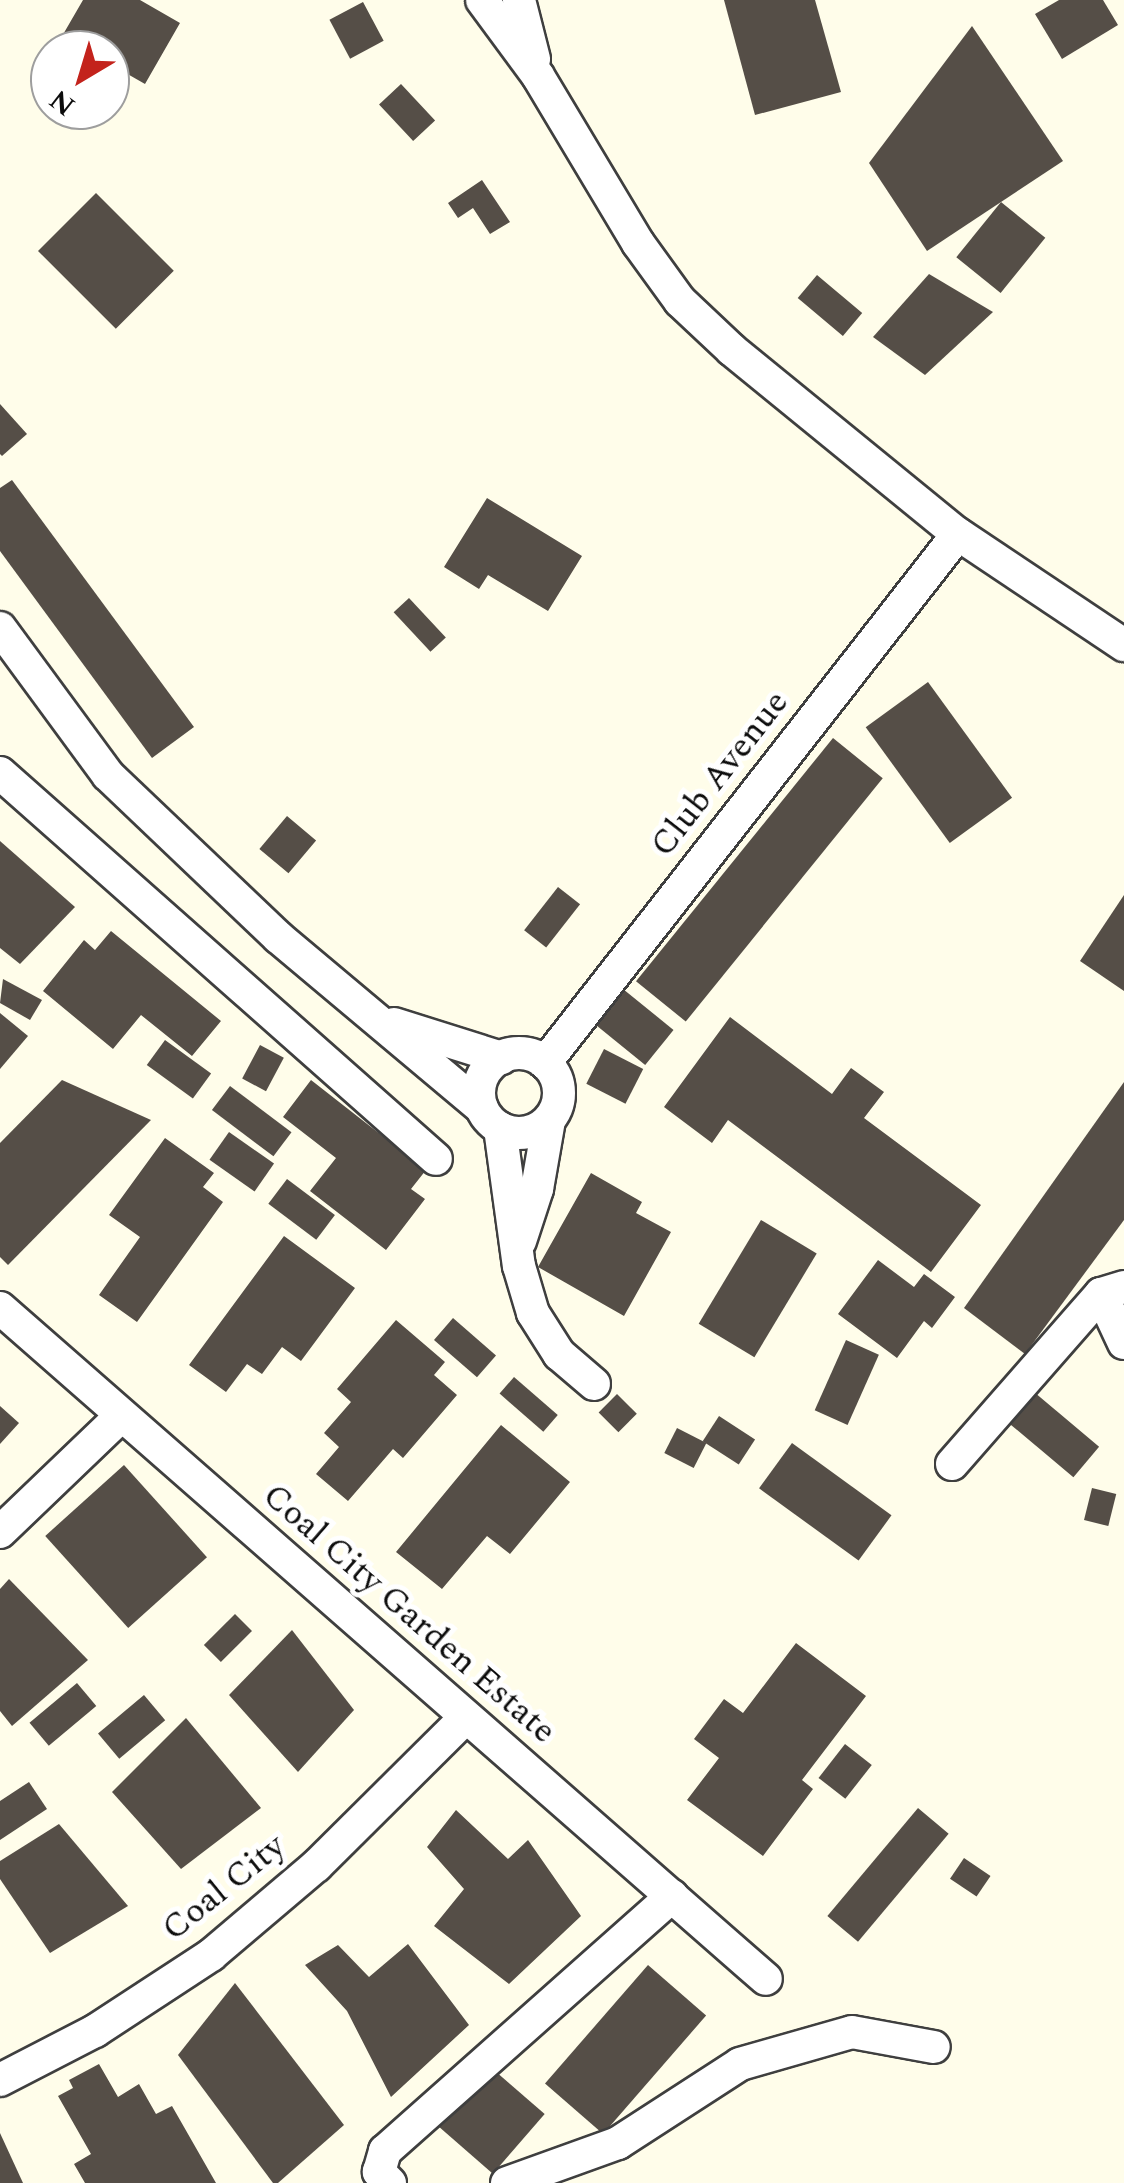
<!DOCTYPE html>
<style>
body{margin:0}
#map{position:relative;width:1124px;height:2183px;overflow:hidden;background:#fffdea;font-family:Spectral,serif}
div>[style]{position:absolute}
[style*='--x']{left:calc(var(--x)*1px);top:calc(var(--y)*1px);width:calc(var(--w)*1px);rotate:calc(var(--a)*1deg)}
.building>*{inset:0;background:#554e47;transform-origin:0 0}
.roads{filter:drop-shadow(2px 0 #3f3f3f) drop-shadow(-2px 0 #3f3f3f) drop-shadow(0 2px #3f3f3f) drop-shadow(0 -2px #3f3f3f)}
.street>*{height:32px;margin:-16px;padding:0 16px;transform-origin:16px;border-radius:16px;background:#fff}
.street>.ring{margin:-16px;padding:0;box-sizing:content-box;background:none;border:32px solid #fff;border-radius:50%}
span{translate:-50% -50%;white-space:nowrap;text-align:center;line-height:1.15;-webkit-text-stroke:10px #fff;paint-order:stroke}
.street-label{font-size:35px;color:#0c0c0c}
.north{position:absolute;left:30px;top:30px;width:100px;height:100px;box-sizing:border-box;background:#fff;border:2px solid #9e9e9e;border-radius:50%;rotate:218deg;font-size:28px;font-weight:700;line-height:40px;text-align:center;color:#0c0c0c}
.north::after{content:'';display:block;margin:auto;width:35px;height:45px;background:#c3231c;clip-path:polygon(50% 0,100% 100%,50% 72%,0 100%)}
</style>
<div id="map">
<div class="building">
<div style="clip-path:polygon(83px 0,140px 0,180px 23px,145px 84px,110px 64px,110px 50px,54px 50px)"></div>
<div style="clip-path:polygon(724px 0,815px 0,841px 92px,755px 115px)"></div>
<div style="clip-path:polygon(1059px 0,1103px 0,1118px 25px,1062px 59px,1035px 14px)"></div>
<div style="left:363px;top:2px;width:44px;height:38px;rotate:62deg"></div>
<div style="clip-path:polygon(972px 26px,1063px 161px,927px 251px,869px 163px)"></div>
<div style="left:401px;top:84px;width:50px;height:30px;rotate:47deg"></div>
<div style="clip-path:polygon(482px 180px,510px 222px,490px 234px,473px 208px,458px 218px,448px 203px)"></div>
<div style="left:96px;top:193px;width:110px;height:82px;rotate:45deg"></div>
<div style="left:1001px;top:202px;width:57px;height:71px;rotate:39deg"></div>
<div style="clip-path:polygon(929px 274px,993px 312px,925px 375px,873px 337px)"></div>
<div style="left:817px;top:275px;width:59px;height:30px;rotate:40deg"></div>
<div style="clip-path:polygon(0 404px,27px 434px,2px 456px,0 454px)"></div>
<div style="clip-path:polygon(12px 480px,194px 727px,152px 758px,0 551px,0 488px)"></div>
<div style="clip-path:polygon(487px 498px,582px 556px,548px 611px,488px 575px,479px 589px,444px 567px)"></div>
<div style="left:409px;top:598px;width:54px;height:21px;rotate:47deg"></div>
<div style="left:928px;top:682px;width:143px;height:77px;rotate:54deg"></div>
<div style="left:833px;top:738px;width:64px;height:313px;rotate:39deg"></div>
<div style="left:287px;top:816px;width:38px;height:43px;rotate:40deg"></div>
<div style="clip-path:polygon(0 841px,75px 907px,20px 964px,0 948px)"></div>
<div style="left:558px;top:887px;width:28px;height:55px;rotate:38deg"></div>
<div style="clip-path:polygon(1124px 895px,1124px 991px,1080px 961px)"></div>
<div style="clip-path:polygon(111px 931px,221px 1021px,192px 1056px,141px 1015px,113px 1049px,43px 991px,84px 940px,95px 950px)"></div>
<div style="clip-path:polygon(3px 979px,42px 1000px,30px 1020px,0 1003px)"></div>
<div style="left:623px;top:989px;width:65px;height:45px;rotate:39deg"></div>
<div style="clip-path:polygon(0 1013px,28px 1036px,0 1069px)"></div>
<div style="clip-path:polygon(730px 1017px,832px 1094px,851px 1068px,884px 1092px,864px 1118px,981px 1205px,931px 1272px,728px 1120px,712px 1143px,664px 1107px)"></div>
<div style="left:165px;top:1040px;width:57px;height:31px;rotate:36deg"></div>
<div style="left:260px;top:1045px;width:27px;height:38px;rotate:28deg"></div>
<div style="left:604px;top:1049px;width:44px;height:39px;rotate:27deg"></div>
<div style="clip-path:polygon(62px 1080px,151px 1120px,8px 1265px,0 1257px,0 1143px)"></div>
<div style="clip-path:polygon(311px 1080px,426px 1170px,411px 1189px,425px 1199px,386px 1250px,310px 1191px,336px 1158px,283px 1117px)"></div>
<div style="clip-path:polygon(1124px 1082px,1124px 1220px,1025px 1354px,964px 1308px)"></div>
<div style="left:230px;top:1086px;width:77px;height:30px;rotate:37deg"></div>
<div style="left:229px;top:1132px;width:55px;height:34px;rotate:35deg"></div>
<div style="clip-path:polygon(165px 1138px,214px 1173px,203px 1187px,223px 1202px,137px 1322px,99px 1295px,140px 1237px,109px 1215px)"></div>
<div style="clip-path:polygon(591px 1173px,642px 1202px,636px 1213px,671px 1232px,624px 1316px,538px 1267px)"></div>
<div style="left:287px;top:1179px;width:60px;height:31px;rotate:37deg"></div>
<div style="left:761px;top:1220px;width:65px;height:121px;rotate:31deg"></div>
<div style="clip-path:polygon(284px 1236px,355px 1288px,301px 1361px,282px 1347px,262px 1374px,247px 1364px,226px 1392px,189px 1365px)"></div>
<div style="clip-path:polygon(878px 1260px,914px 1287px,924px 1274px,955px 1297px,932px 1328px,924px 1321px,897px 1358px,838px 1314px)"></div>
<div style="left:453px;top:1318px;width:57px;height:29px;rotate:41deg"></div>
<div style="clip-path:polygon(396px 1320px,445px 1362px,434px 1375px,457px 1395px,403px 1458px,393px 1449px,348px 1501px,316px 1474px,339px 1447px,324px 1433px,351px 1402px,337px 1389px)"></div>
<div style="left:846px;top:1340px;width:36px;height:77px;rotate:24deg"></div>
<div style="left:514px;top:1377px;width:58px;height:22px;rotate:41deg"></div>
<div style="left:1034px;top:1392px;width:85px;height:40px;rotate:40deg"></div>
<div style="left:617px;top:1394px;width:28px;height:26px;rotate:45deg"></div>
<div style="clip-path:polygon(0 1406px,19px 1423px,0 1444px)"></div>
<div style="left:719px;top:1416px;width:43px;height:30px;rotate:33deg"></div>
<div style="clip-path:polygon(501px 1425px,570px 1482px,510px 1554px,487px 1536px,442px 1589px,396px 1552px)"></div>
<div style="left:677px;top:1428px;width:33px;height:28px;rotate:27deg"></div>
<div style="left:792px;top:1443px;width:123px;height:56px;rotate:36deg"></div>
<div style="left:124px;top:1465px;width:124px;height:106px;rotate:48deg"></div>
<div style="left:1092px;top:1488px;width:25px;height:33px;rotate:14deg"></div>
<div style="clip-path:polygon(9px 1579px,88px 1660px,12px 1726px,0 1711px,0 1589px)"></div>
<div style="left:235px;top:1614px;width:24px;height:44px;rotate:45deg"></div>
<div style="clip-path:polygon(292px 1630px,354px 1710px,298px 1772px,229px 1695px)"></div>
<div style="clip-path:polygon(796px 1643px,866px 1696px,802px 1780px,813px 1789px,763px 1856px,687px 1800px,719px 1758px,694px 1739px,724px 1699px,743px 1713px)"></div>
<div style="left:77px;top:1683px;width:30px;height:62px;rotate:50deg"></div>
<div style="left:144px;top:1695px;width:33px;height:60px;rotate:50deg"></div>
<div style="clip-path:polygon(186px 1718px,261px 1808px,181px 1869px,112px 1792px)"></div>
<div style="left:845px;top:1744px;width:34px;height:43px;rotate:38deg"></div>
<div style="clip-path:polygon(29px 1782px,47px 1809px,0 1840px,0 1801px)"></div>
<div style="left:918px;top:1808px;width:40px;height:141px;rotate:40deg"></div>
<div style="clip-path:polygon(456px 1810px,508px 1859px,528px 1840px,581px 1916px,509px 1984px,434px 1926px,464px 1889px,427px 1847px)"></div>
<div style="clip-path:polygon(59px 1824px,128px 1906px,50px 1953px,0 1879px,0 1861px)"></div>
<div style="left:964px;top:1858px;width:32px;height:25px;rotate:34deg"></div>
<div style="clip-path:polygon(408px 1944px,469px 2025px,391px 2097px,347px 2011px,305px 1965px,338px 1945px,369px 1977px)"></div>
<div style="left:648px;top:1965px;width:77px;height:157px;rotate:41deg"></div>
<div style="clip-path:polygon(235px 1983px,344px 2125px,278px 2183px,273px 2183px,178px 2055px)"></div>
<div style="left:479px;top:2057px;width:87px;height:79px;rotate:41deg"></div>
<div style="clip-path:polygon(99px 2064px,118px 2097px,139px 2084px,156px 2114px,172px 2106px,216px 2183px,85px 2183px,74px 2164px,91px 2154px,58px 2096px,73px 2088px,69px 2080px)"></div>
<div style="clip-path:polygon(0 2133px,23px 2183px,0 2183px)"></div>
</div>
<div class="roads">
<div class="street">
<div style="--x:482;--y:0;--w:94;--a:53.6"></div>
<div style="--x:538;--y:76;--w:195;--a:59.1"></div>
<div style="--x:638;--y:243;--w:72;--a:54.1"></div>
<div style="--x:680;--y:301;--w:71;--a:43.3"></div>
<div style="--x:732;--y:350;--w:291;--a:39.2"></div>
<div style="--x:958;--y:534;--w:200;--a:33.8"></div>
<div style="--x:519;--y:0;--w:61;--a:75.7"></div>
<div style="--x:0;--y:628;--w:182;--a:53.7"></div>
<div style="--x:108;--y:775;--w:235;--a:43.6"></div>
<div style="--x:278;--y:937;--w:266;--a:40"></div>
<div style="--x:0;--y:773;--w:582;--a:41.52"></div>
<div style="--x:394;--y:1024;--w:113;--a:17.5"></div>
<div class="ring" style="left:479px;top:1053px;width:48px;height:48px"></div>
<div style="--x:545;--y:1063;--w:671;--a:-52.02"></div>
<div style="--x:500;--y:1128;--w:139;--a:82.2"></div>
<div style="--x:519;--y:1266;--w:49;--a:73.4"></div>
<div style="--x:533;--y:1313;--w:49;--a:57.6"></div>
<div style="--x:559;--y:1354;--w:46;--a:40.6"></div>
<div style="--x:520;--y:1241;--w:55;--a:-71.9"></div>
<div style="--x:537;--y:1189;--w:70;--a:-80.1"></div>
<div style="--x:1101;--y:1294;--w:54;--a:64.9"></div>
<div style="--x:0;--y:1308;--w:1018;--a:41.22"></div>
<div style="--x:952;--y:1464;--w:226;--a:-48.8"></div>
<div style="--x:1101;--y:1294;--w:24;--a:-17"></div>
<div style="--x:0;--y:1532;--w:168;--a:-43.8"></div>
<div style="--x:0;--y:2080;--w:107;--a:-27.3"></div>
<div style="--x:95;--y:2031;--w:139;--a:-33.2"></div>
<div style="--x:211;--y:1955;--w:138;--a:-40.3"></div>
<div style="--x:316;--y:1866;--w:211;--a:-44.8"></div>
<div style="--x:390;--y:2183;--w:16;--a:-135"></div>
<div style="--x:379;--y:2172;--w:22;--a:-74"></div>
<div style="--x:385;--y:2151;--w:384;--a:-41.6"></div>
<div style="--x:507;--y:2183;--w:118;--a:-19.8"></div>
<div style="--x:618;--y:2143;--w:145;--a:-32.9"></div>
<div style="--x:740;--y:2064;--w:116;--a:-15.9"></div>
<div style="--x:852;--y:2032;--w:83;--a:10.4"></div>
</div>
</div>
<div class="street-label">
<span style="left:720px;top:774px;rotate:-52deg">Club Avenue</span>
<span style="left:409px;top:1614px;rotate:41deg">Coal City Garden Estate</span>
<span style="left:224px;top:1888px;rotate:-39deg">Coal City</span>
</div>
<div class="north">N</div>
</div>
